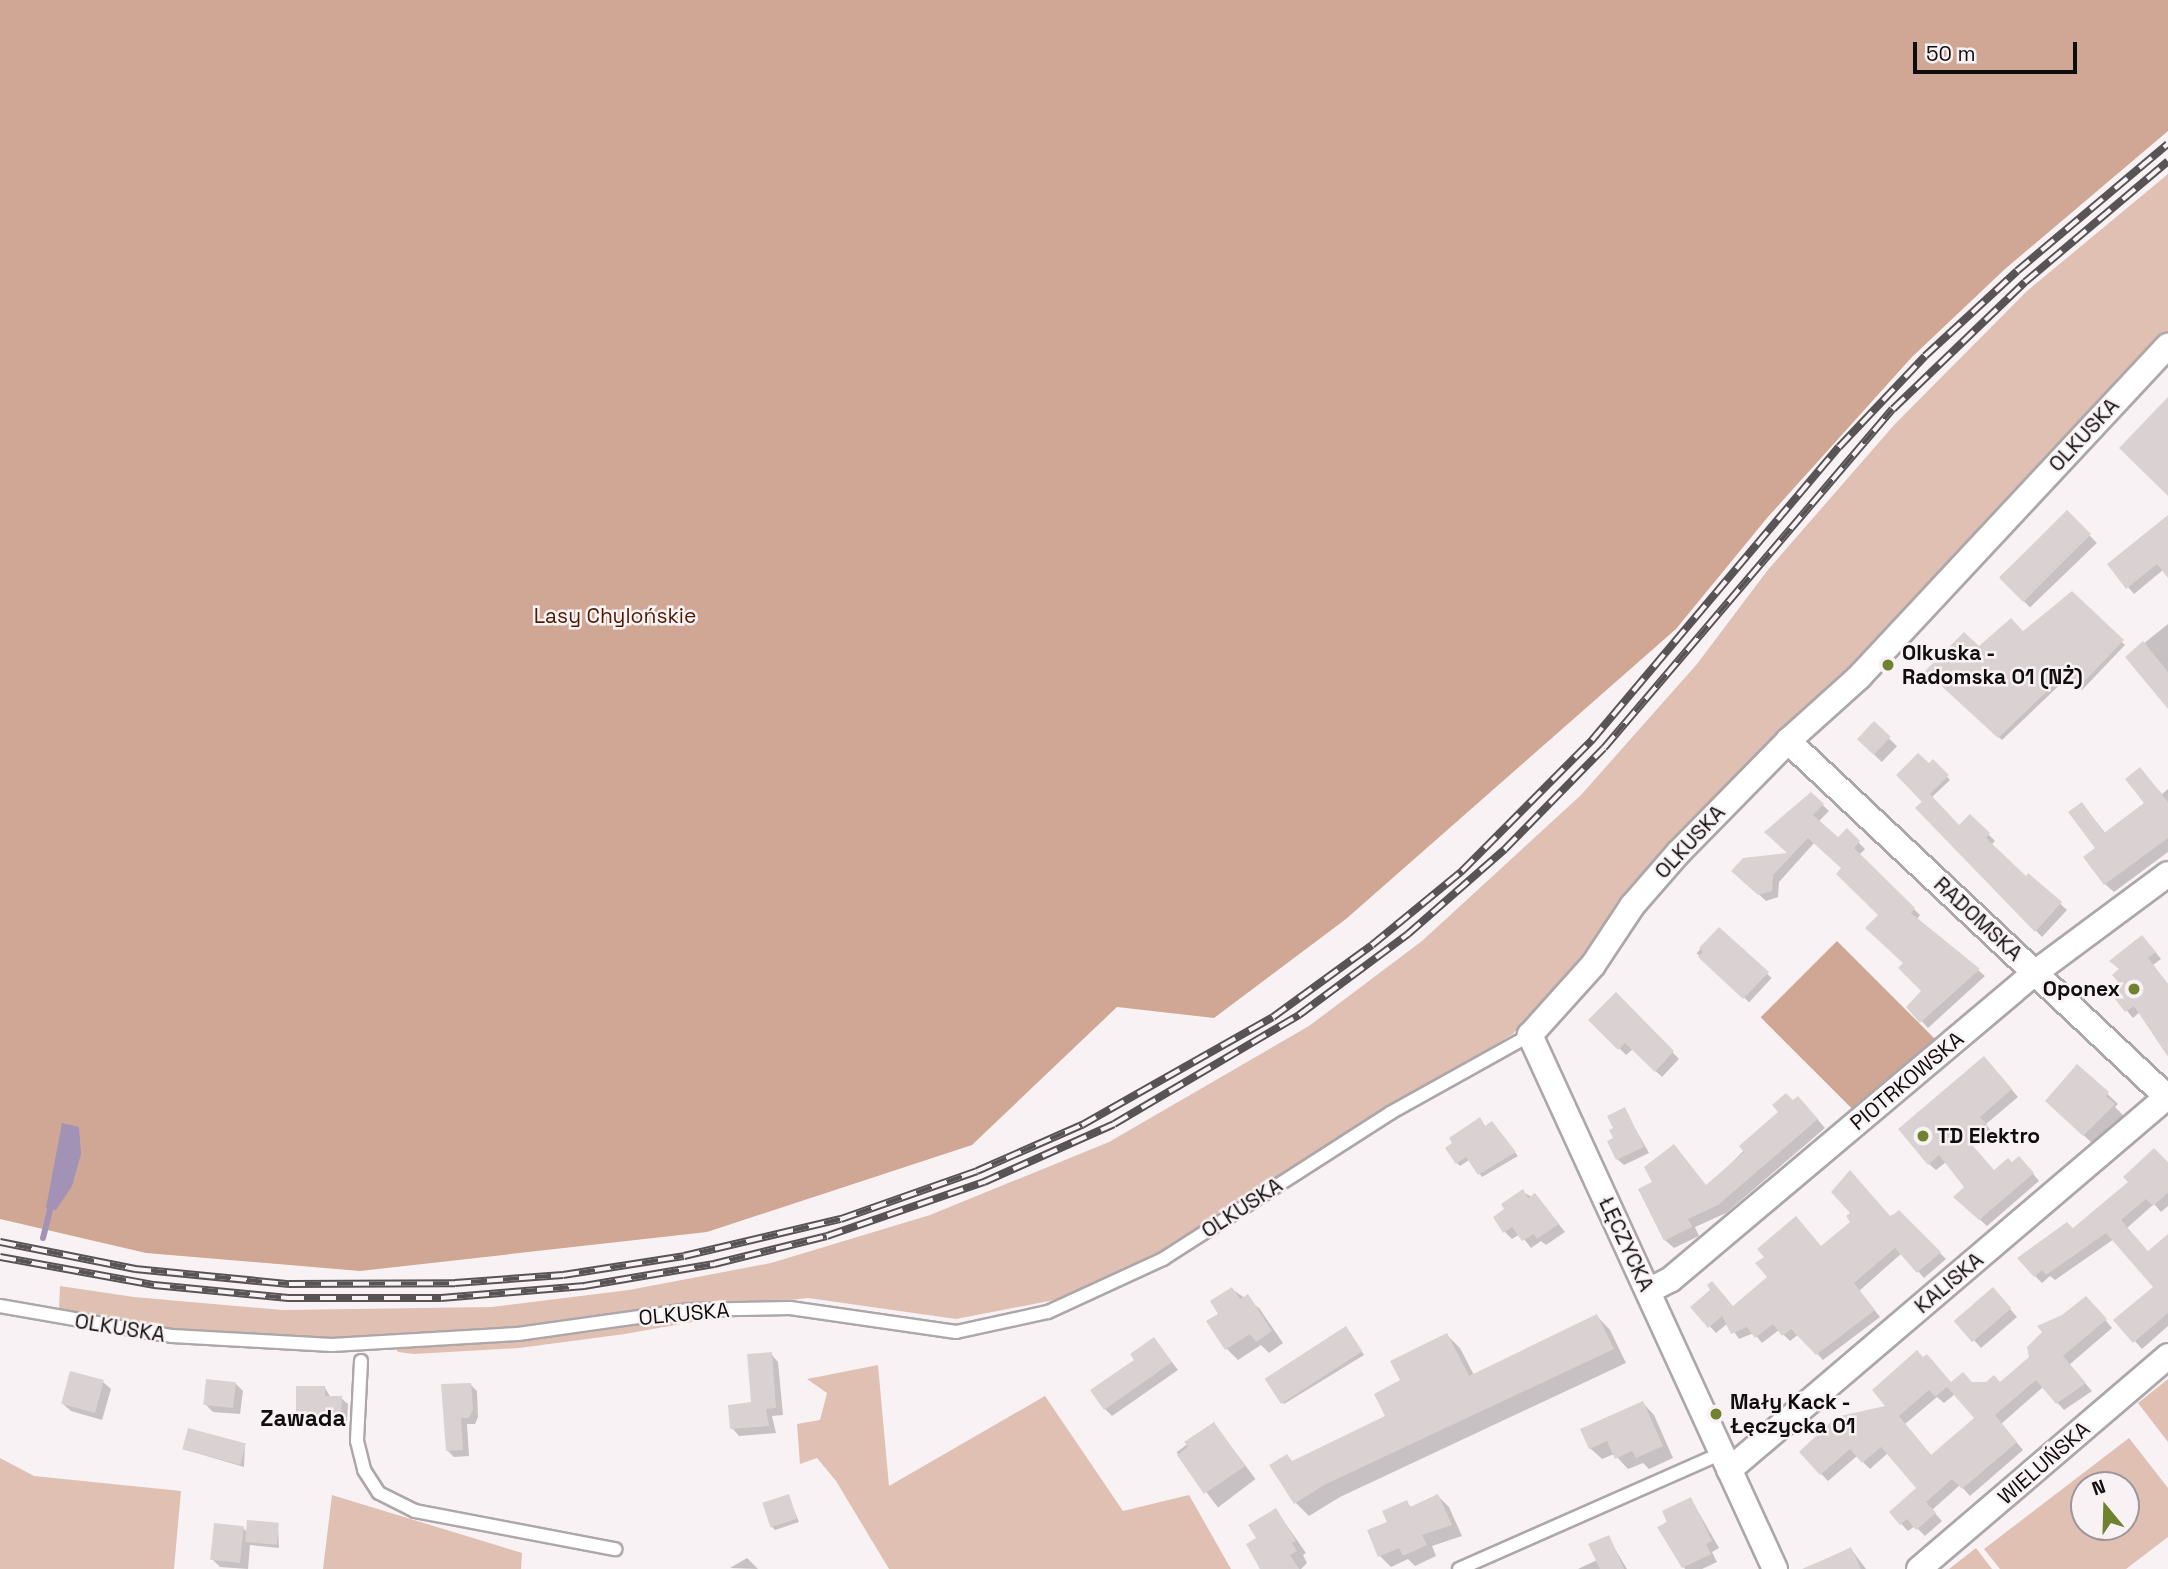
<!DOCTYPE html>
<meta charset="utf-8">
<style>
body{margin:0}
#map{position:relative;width:2168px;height:1569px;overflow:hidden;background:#f9f2f4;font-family:"Space Grotesk",sans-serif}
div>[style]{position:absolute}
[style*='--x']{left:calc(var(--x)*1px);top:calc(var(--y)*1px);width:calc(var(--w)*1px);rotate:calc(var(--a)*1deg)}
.green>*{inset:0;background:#dfc0b3}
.forest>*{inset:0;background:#d0a795;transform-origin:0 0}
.water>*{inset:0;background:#a192b6}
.shadow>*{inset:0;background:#0003;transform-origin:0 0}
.stream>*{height:6px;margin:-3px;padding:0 3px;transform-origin:3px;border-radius:3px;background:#a192b6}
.building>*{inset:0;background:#dad2d2;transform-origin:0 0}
.roads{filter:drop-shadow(2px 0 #aea7a9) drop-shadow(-2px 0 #aea7a9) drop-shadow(0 2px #aea7a9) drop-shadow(0 -2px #aea7a9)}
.lane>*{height:12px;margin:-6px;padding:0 6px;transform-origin:6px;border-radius:6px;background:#fff}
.street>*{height:24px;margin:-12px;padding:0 12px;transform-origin:12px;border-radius:12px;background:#fff}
.rail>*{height:8px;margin-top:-4px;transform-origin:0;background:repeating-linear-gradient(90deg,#f9f2f4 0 16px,#585455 0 32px);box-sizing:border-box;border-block:2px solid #585455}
.dots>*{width:19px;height:19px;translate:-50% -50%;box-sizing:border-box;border:4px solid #f9f2f4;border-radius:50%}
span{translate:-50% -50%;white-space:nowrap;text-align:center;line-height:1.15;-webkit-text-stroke:5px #f9f2f4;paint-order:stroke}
.street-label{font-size:21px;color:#100d0e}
.park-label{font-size:21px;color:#4e1b00}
.poi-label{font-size:21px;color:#100d0e;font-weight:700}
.left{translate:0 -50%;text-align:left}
.right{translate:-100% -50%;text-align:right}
.neighbourhood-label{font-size:23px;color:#100d0e;font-weight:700}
.north{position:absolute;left:2070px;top:1471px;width:70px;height:70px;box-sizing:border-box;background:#f9f2f4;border:2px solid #9c9698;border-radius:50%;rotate:341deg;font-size:19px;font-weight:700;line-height:28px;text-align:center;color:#100d0e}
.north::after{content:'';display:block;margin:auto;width:24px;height:32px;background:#708130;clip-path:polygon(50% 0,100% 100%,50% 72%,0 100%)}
.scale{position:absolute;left:1913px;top:42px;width:164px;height:32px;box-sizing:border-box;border:4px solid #100d0e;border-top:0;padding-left:9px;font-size:21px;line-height:24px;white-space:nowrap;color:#100d0e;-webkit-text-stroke:5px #f9f2f4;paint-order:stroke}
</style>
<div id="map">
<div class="green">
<div style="clip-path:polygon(2168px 174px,2168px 334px,1967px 542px,1854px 669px,1753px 758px,1663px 859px,1588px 955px,1513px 1034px,1228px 1206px,1167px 1248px,1075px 1296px,956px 1319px,808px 1298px,520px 1331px,318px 1340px,140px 1329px,76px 1320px,59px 1309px,60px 1286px,134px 1297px,283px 1310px,491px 1307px,629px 1290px,771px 1263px,930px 1215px,1109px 1142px,1309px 1026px,1422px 941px,1581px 795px,1697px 664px,1767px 571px,1894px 425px,2027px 291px)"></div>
<div style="clip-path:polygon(711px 1314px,714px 1318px,625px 1334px,519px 1348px,414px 1354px,398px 1352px,396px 1348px,584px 1333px)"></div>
<div style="clip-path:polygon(878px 1365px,889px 1486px,1045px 1396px,1123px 1511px,1189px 1495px,1231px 1569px,889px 1569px,836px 1481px,817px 1458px,800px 1464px,797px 1424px,820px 1420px,827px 1393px,807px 1379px)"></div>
<div style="clip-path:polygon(2168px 1379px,2168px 1442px,2138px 1403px)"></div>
<div style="clip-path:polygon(evenodd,2129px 1438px,2168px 1488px,2168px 1537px,2126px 1569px,2000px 1569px,1984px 1549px,2129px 1438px,2084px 1485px,2126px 1485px,2126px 1527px,2084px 1527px,2084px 1485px)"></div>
<div style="clip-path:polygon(0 1458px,34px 1476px,181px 1491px,174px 1569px,0 1569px)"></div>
<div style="clip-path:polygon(332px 1495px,522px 1553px,521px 1569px,323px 1569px)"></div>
<div style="clip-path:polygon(1976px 1548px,1992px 1569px,1949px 1569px)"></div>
</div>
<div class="forest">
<div style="clip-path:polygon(0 0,2168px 0,2168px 131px,2005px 269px,1912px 357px,1767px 518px,1676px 629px,1346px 919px,1214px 1018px,1117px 1007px,972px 1145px,707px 1232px,360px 1271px,146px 1253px,0 1219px)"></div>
<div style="left:1837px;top:941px;width:141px;height:108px;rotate:45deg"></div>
</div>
<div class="water">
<div style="clip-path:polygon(62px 1123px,79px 1127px,81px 1154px,72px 1186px,56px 1210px,46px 1208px)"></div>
</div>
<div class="shadow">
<div style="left:2067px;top:512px;width:43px;height:93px;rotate:46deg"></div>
<div style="clip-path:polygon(2168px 517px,2168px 574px,2163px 570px,2134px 594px,2128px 587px)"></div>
<div style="clip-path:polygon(2072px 594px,2125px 645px,2082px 690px,2068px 677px,2002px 740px,1927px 671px,2023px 633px)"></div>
<div style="clip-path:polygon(2168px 624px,2168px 707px,2127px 657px)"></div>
<div style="left:1874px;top:724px;width:32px;height:22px;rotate:44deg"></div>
<div style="clip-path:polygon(1933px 761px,1950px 780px,1931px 798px,1960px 827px,1970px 816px,1995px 841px,1991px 845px,2026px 879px,2029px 875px,2067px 910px,2042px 937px,1918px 808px,1924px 802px)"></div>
<div style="clip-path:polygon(2140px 769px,2162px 794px,2168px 789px,2168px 852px,2114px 892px,2105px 884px,2082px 804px,2106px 834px,2147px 803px)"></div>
<div style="clip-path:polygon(1811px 794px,1829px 811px,1818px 822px,1838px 840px,1847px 831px,1865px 849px,1859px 855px,1920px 915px,1917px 919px,1985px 976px,1928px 1028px,1909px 1007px,1923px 991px,1880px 915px,1843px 868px,1815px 842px,1779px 882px,1778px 897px,1766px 901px,1734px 871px,1791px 855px)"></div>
<div style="left:1719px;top:929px;width:72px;height:33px;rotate:43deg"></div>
<div style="clip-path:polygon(2149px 944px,2161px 959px,2153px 965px,2168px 984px,2168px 1053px,2140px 1012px,2133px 1018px,2111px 991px)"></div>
<div style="clip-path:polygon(1616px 995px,1679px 1059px,1662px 1077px,1633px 1049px,1626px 1055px,1591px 1020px)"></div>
<div style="clip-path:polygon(1991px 1065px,2018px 1097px,1986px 1124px,1991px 1131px,1972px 1147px,1994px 1172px,2012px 1164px,2026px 1165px,2039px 1181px,1987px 1226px,1955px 1197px,1967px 1188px,1946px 1162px,1936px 1170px,1929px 1164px)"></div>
<div style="clip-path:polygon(2078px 1066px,2118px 1104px,2115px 1107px,2124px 1116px,2094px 1145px,2058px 1111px)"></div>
<div style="clip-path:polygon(1793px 1102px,1806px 1106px,1825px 1128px,1726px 1213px,1695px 1227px,1699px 1236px,1674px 1248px,1665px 1240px,1707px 1187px)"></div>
<div style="clip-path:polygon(1624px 1109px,1649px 1153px,1624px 1165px,1617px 1159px,1615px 1139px)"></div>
<div style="clip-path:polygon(1486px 1127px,1495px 1127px,1518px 1156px,1482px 1177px,1469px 1160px,1460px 1166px,1457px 1163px)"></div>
<div style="clip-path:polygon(2168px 1164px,2168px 1206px,2161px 1212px,2154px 1204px,2127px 1228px,2148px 1253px,2168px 1244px,2168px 1326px,2142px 1349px,2116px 1320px,2156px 1287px,2114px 1239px,2055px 1280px,2050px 1276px,2042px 1283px,2035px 1276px,2073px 1230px)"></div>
<div style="clip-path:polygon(1523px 1192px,1542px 1203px,1565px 1232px,1546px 1245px,1541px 1241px,1531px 1248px,1520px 1234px,1512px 1239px,1505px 1232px,1506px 1210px)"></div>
<div style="clip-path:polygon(1899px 1212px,1946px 1259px,1924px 1278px,1902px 1253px,1859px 1291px,1880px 1317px,1823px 1360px,1799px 1334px,1790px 1341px,1779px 1330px,1762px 1343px,1754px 1333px,1739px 1339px,1728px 1323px,1716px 1333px,1692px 1307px,1733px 1308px,1822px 1248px)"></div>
<div style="clip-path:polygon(1232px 1289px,1259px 1308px,1283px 1343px,1269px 1353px,1261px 1345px,1238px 1360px,1227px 1349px,1220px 1314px)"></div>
<div style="clip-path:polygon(2000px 1297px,2017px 1317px,1981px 1348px,1956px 1320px)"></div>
<div style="clip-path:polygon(evenodd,2093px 1305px,2112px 1328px,2069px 1365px,2092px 1391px,2064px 1410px,2043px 1387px,2001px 1424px,2023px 1450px,1970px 1496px,1960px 1485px,1932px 1510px,1942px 1521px,1925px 1536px,1915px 1526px,1908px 1531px,1891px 1513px,1919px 1489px,1888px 1453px,1870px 1469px,1857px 1456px,1828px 1481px,1801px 1453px,1888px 1407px,1874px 1391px,2001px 1384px,2093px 1305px,1955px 1394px,1976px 1418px,1932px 1456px,1905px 1424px,1937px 1397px,1944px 1403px,1955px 1394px)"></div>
<div style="clip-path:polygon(1597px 1316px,1610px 1330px,1626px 1363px,1340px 1497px,1309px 1516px,1296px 1503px,1287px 1456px,1293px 1462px,1388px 1417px,1402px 1381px,1447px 1335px,1460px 1348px,1474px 1375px)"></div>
<div style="clip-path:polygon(1349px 1332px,1364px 1355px,1284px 1404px,1281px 1401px)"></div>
<div style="clip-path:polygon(1154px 1339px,1178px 1370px,1112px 1416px,1105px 1409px)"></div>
<div style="clip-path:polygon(771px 1354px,778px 1362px,783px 1415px,772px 1416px,776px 1433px,739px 1436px,732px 1428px,753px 1404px)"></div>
<div style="clip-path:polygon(103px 1382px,111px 1389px,102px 1420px,71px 1411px,63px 1404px)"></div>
<div style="clip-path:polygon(235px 1383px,243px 1391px,240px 1414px,213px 1412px,205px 1404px)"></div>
<div style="clip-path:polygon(471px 1385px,477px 1391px,478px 1417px,475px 1424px,467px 1424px,469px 1456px,454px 1457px,447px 1450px)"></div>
<div style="clip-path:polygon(325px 1388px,331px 1398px,341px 1398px,348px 1404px,347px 1421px,304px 1418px,298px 1411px)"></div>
<div style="clip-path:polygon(1643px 1403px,1654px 1415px,1673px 1458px,1649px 1469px,1643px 1463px,1628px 1469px,1614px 1454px,1602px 1459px,1590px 1448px)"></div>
<div style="left:1214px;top:1424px;width:69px;height:47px;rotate:53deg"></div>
<div style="clip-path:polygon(245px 1445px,244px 1467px,186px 1450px)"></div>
<div style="clip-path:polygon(788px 1496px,799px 1522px,775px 1530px,772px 1527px)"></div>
<div style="clip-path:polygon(1438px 1496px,1449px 1507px,1462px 1536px,1432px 1546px,1436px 1556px,1415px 1566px,1408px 1559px,1391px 1567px,1380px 1556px,1390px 1522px,1406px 1502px,1412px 1508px)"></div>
<div style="clip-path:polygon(1691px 1499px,1719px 1548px,1712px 1552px,1717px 1562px,1702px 1569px,1685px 1569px,1660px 1528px)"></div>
<div style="clip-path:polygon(1276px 1510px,1306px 1553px,1303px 1555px,1307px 1563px,1301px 1569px,1260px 1569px,1248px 1545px,1259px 1538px)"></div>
<div style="clip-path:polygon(278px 1525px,279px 1548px,250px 1545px,248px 1569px,220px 1567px,212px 1559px,243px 1528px,248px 1533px)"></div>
<div style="clip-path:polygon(1608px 1537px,1627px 1569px,1578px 1569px,1597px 1560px)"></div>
<div style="clip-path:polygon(1851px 1549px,1866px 1569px,1806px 1569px)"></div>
<div style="clip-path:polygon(747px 1558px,758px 1569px,730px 1568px)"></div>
</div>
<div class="stream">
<div style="--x:43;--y:1238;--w:30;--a:-76"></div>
</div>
<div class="building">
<div style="clip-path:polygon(2168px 397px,2168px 496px,2119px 448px)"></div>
<div style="left:2067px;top:510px;width:34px;height:96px;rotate:45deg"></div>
<div style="clip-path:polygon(2168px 515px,2168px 578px,2157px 564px,2126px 589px,2107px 564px)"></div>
<div style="clip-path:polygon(2072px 591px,2124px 640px,2078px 688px,2064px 675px,1998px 738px,1925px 671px,1964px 632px,1979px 646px,2011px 618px,2023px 631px)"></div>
<div style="clip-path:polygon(2143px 641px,2168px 672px,2168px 709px,2125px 657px)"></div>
<div style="left:1874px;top:721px;width:23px;height:25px;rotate:43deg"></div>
<div style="clip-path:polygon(1918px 753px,1929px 763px,1933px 759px,1949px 775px,1922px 802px,1896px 775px)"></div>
<div style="clip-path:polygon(2140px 767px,2168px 802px,2168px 838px,2104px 885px,2083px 857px,2095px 848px,2068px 812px,2082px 802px,2104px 833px,2144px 803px,2125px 779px)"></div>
<div style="clip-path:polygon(1811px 792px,1824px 804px,1813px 815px,1838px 837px,1847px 828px,1860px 841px,1854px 848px,1915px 908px,1911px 913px,1980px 969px,1920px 1023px,1906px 1007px,1921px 991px,1898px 968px,1903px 963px,1865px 928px,1878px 915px,1836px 874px,1841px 868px,1808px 838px,1773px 875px,1772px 891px,1758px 895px,1731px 871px,1743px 858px,1787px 853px,1764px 832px)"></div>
<div style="clip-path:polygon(1930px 794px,1959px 825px,1970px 814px,1990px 833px,1986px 838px,2026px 876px,2028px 873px,2062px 902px,2035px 932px,1915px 808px)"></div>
<div style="clip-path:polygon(1719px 927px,1769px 972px,1743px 999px,1698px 957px,1703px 952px,1699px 948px)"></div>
<div style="clip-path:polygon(2142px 935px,2156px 952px,2148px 958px,2168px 984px,2168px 1057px,2134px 1006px,2125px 1012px,2109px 991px,2118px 982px,2112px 975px,2119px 969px,2109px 961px)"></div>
<div style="clip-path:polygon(1616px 992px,1674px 1051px,1655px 1072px,1625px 1043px,1618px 1050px,1588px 1020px)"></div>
<div style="clip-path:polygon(1984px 1056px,2012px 1089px,1980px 1117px,1986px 1123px,1967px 1139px,1994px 1170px,2008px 1158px,2012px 1162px,2019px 1156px,2034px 1173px,1979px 1220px,1953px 1197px,1964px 1187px,1939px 1155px,1928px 1165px,1898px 1129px)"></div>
<div style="clip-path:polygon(2077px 1064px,2109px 1092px,2106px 1096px,2115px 1104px,2083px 1136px,2045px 1101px)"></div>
<div style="clip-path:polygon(1786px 1093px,1793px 1100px,1798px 1096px,1818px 1119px,1718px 1205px,1688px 1219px,1692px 1227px,1664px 1241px,1638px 1189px,1652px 1182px,1644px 1167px,1674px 1144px,1706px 1185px,1744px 1152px,1739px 1146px,1778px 1112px,1772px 1105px)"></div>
<div style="clip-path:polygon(1625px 1107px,1644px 1147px,1616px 1160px,1607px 1141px,1613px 1138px,1609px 1130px,1613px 1128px,1607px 1116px)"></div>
<div style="clip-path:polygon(1480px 1117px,1485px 1126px,1492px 1121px,1516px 1152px,1478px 1175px,1466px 1157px,1456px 1164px,1445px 1148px,1452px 1143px,1449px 1138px)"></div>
<div style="clip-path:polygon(2154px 1148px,2168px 1162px,2168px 1193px,2153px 1206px,2146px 1199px,2121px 1220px,2148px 1251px,2168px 1234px,2168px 1313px,2133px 1343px,2113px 1320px,2153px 1287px,2106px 1233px,2046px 1275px,2042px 1270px,2034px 1277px,2017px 1258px,2067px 1222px,2073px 1228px,2128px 1182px,2123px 1177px)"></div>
<div style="clip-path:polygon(1850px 1170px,1891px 1217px,1899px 1210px,1941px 1252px,1917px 1273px,1895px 1248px,1854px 1283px,1875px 1310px,1816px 1355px,1791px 1329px,1782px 1336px,1773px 1324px,1755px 1338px,1747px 1327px,1731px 1334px,1722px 1316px,1708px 1328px,1690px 1307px,1710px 1290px,1707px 1285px,1712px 1281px,1733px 1306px,1767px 1277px,1755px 1263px,1764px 1257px,1757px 1249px,1796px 1216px,1821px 1246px,1850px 1222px,1846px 1216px,1850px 1213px,1831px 1192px)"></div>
<div style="clip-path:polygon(1523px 1189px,1528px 1198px,1535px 1193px,1559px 1224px,1537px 1239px,1534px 1234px,1522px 1241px,1512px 1227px,1503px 1233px,1493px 1217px,1504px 1209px,1501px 1204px)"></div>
<div style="clip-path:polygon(1232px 1287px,1240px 1299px,1248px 1294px,1272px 1331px,1256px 1342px,1250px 1334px,1225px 1350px,1206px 1321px,1218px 1314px,1210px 1301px)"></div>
<div style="left:1993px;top:1287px;width:28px;height:52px;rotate:49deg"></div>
<div style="clip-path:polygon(evenodd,2086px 1296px,2107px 1319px,2063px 1356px,2086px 1383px,2056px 1404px,2036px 1380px,1995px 1415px,2017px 1442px,1962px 1489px,1952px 1479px,1926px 1502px,1936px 1513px,1916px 1530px,1907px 1519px,1900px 1525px,1889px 1512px,1916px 1488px,1881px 1447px,1862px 1463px,1850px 1449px,1820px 1475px,1799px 1452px,1836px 1417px,1885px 1406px,1872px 1390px,1917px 1350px,1923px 1357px,1927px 1354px,1951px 1382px,1963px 1372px,1972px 1382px,1986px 1382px,1994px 1375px,2000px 1382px,2029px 1357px,2027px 1347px,2042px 1332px,2037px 1326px,2062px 1315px,2086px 1296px,1947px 1387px,1974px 1418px,1931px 1455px,1899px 1416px,1929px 1390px,1935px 1397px,1947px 1387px)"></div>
<div style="clip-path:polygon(1597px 1314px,1614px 1349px,1326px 1484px,1294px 1504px,1269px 1465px,1287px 1454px,1292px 1461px,1385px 1416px,1374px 1394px,1400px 1380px,1390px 1361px,1447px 1333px,1469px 1376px)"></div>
<div style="left:1346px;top:1326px;width:30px;height:97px;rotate:57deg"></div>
<div style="clip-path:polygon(1154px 1337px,1172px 1362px,1104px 1410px,1090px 1390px,1134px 1360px,1130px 1354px)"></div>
<div style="clip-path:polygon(772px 1352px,776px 1408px,766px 1409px,769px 1426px,730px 1429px,728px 1405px,751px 1402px,747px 1354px)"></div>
<div style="left:70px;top:1371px;width:35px;height:34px;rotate:15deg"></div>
<div style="left:206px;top:1379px;width:30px;height:26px;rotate:6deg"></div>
<div style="clip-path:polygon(471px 1383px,473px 1409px,469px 1418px,461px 1418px,463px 1450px,446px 1451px,441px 1384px)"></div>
<div style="clip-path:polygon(296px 1386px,325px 1386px,325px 1396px,342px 1396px,341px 1415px,296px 1412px)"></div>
<div style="clip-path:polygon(1643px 1401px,1663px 1446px,1636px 1458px,1632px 1451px,1615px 1459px,1607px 1441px,1589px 1449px,1580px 1429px)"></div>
<div style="clip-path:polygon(1214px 1422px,1245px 1466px,1204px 1494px,1177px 1455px,1188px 1447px,1184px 1442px)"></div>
<div style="left:188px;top:1428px;width:60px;height:22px;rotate:15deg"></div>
<div style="left:789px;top:1494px;width:26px;height:28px;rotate:72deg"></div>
<div style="clip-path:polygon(1438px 1494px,1452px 1525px,1422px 1535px,1427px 1545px,1403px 1556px,1399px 1548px,1378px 1557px,1367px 1530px,1387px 1522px,1382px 1511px,1407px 1500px,1410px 1507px)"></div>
<div style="clip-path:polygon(1691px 1497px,1712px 1541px,1706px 1544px,1711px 1554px,1682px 1568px,1657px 1527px,1667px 1522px,1662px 1511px)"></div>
<div style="clip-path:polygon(1276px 1508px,1296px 1541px,1292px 1543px,1297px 1551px,1290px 1555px,1299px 1569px,1260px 1569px,1246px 1544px,1256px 1538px,1248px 1525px)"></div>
<div style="left:247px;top:1520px;width:32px;height:22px;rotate:5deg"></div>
<div style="left:214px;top:1523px;width:30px;height:37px;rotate:6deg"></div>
<div style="clip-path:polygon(1609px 1535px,1624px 1569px,1600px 1569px,1588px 1544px)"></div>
<div style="clip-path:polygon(1851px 1547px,1861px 1569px,1802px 1569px,1841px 1552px)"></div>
</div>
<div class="roads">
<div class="lane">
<div style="--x:0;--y:1306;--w:175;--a:9.9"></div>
<div style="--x:172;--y:1336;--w:160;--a:3.2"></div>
<div style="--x:332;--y:1345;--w:186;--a:-3.4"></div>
<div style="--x:518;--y:1334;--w:173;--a:-8"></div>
<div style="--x:689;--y:1310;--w:101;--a:-1.1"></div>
<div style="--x:790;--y:1308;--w:168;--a:8.2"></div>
<div style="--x:956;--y:1332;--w:94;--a:-12.3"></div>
<div style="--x:1048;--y:1312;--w:127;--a:-24.7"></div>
<div style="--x:1163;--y:1259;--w:270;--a:-32.7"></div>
<div style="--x:1390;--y:1113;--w:160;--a:-29.1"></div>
<div style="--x:361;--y:1361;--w:80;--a:92.9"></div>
<div style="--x:357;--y:1441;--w:30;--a:76"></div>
<div style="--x:364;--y:1470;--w:27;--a:57"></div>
<div style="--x:379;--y:1493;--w:40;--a:26.6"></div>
<div style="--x:415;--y:1511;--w:204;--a:10.8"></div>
<div style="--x:1459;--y:1569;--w:287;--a:-23.8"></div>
</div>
<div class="street">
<div style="--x:1788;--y:741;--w:521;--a:43.21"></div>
<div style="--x:1648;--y:1291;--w:25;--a:-27"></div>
<div style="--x:1670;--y:1280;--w:478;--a:-40.1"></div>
<div style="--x:2036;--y:972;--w:164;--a:-36.6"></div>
<div style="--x:1729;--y:1470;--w:577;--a:-40.43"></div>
<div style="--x:1775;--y:1569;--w:588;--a:-114.65"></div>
<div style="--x:1530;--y:1035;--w:94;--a:-48"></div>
<div style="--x:1593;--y:965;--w:71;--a:-56.5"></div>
<div style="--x:1632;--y:906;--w:72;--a:-49"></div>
<div style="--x:1679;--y:852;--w:156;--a:-45.5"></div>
<div style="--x:1788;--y:741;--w:96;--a:-42"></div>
<div style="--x:1859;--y:677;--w:453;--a:-47"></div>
<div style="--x:1919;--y:1569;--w:328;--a:-40.5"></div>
</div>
</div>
<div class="rail">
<div style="--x:0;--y:1242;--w:138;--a:11.3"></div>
<div style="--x:135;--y:1269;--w:155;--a:5.6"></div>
<div style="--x:289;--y:1284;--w:166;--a:-0.3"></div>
<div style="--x:455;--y:1283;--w:108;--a:-4.2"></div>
<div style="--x:563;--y:1275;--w:122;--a:-8.9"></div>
<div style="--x:684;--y:1256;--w:161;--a:-13.3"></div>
<div style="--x:841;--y:1219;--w:144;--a:-19.4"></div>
<div style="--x:977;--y:1171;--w:115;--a:-23.7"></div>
<div style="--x:1082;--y:1125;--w:219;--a:-29.5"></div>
<div style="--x:1273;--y:1017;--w:122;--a:-36"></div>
<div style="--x:1372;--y:945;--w:117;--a:-39.4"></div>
<div style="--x:1462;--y:871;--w:185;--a:-45.2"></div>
<div style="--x:1592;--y:740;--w:383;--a:-49.9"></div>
<div style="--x:1839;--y:447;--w:125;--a:-46.6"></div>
<div style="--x:1925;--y:356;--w:125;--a:-42.7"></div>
<div style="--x:2017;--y:271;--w:197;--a:-40.1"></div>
<div style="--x:0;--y:1257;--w:157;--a:10.3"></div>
<div style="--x:154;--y:1285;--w:135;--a:5.5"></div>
<div style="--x:288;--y:1298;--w:153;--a:0"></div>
<div style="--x:441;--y:1298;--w:144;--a:-4.8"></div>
<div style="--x:584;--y:1286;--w:132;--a:-9.6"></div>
<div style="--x:714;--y:1264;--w:116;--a:-13.9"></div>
<div style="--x:827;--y:1236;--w:166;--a:-19"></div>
<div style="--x:984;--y:1182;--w:142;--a:-24"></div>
<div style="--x:1114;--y:1124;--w:215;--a:-30.5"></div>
<div style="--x:1299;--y:1015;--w:136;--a:-36.6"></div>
<div style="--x:1408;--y:934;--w:129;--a:-41.2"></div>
<div style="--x:1505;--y:849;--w:141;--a:-45.6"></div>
<div style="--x:1604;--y:748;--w:445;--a:-49.6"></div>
<div style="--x:1893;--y:409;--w:183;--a:-43.9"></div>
<div style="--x:2025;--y:282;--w:187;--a:-40.2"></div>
</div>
<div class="dots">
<div style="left:1888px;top:665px;background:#708130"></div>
<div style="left:2134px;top:989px;background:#708130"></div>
<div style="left:1923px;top:1136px;background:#708130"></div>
<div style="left:1716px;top:1414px;background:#708130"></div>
</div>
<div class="street-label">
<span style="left:2084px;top:435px;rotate:-47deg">OLKUSKA</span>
<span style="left:1690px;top:842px;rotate:-47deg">OLKUSKA</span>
<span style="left:1978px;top:919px;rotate:43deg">RADOMSKA</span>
<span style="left:1907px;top:1081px;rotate:-40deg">PIOTRKOWSKA</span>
<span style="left:1242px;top:1208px;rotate:-33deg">OLKUSKA</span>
<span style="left:1626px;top:1244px;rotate:65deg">ŁĘCZYCKA</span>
<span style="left:1949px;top:1283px;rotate:-40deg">KALISKA</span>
<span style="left:684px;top:1314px;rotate:-5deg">OLKUSKA</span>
<span style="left:120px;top:1328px;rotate:9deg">OLKUSKA</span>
<span style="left:2044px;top:1463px;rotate:-41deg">WIELUŃSKA</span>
</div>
<div class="park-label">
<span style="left:615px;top:616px">Lasy Chylońskie</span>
</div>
<div class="poi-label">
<span class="left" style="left:1902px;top:665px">Olkuska -<br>Radomska 01 (NŻ)</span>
<span class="right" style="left:2120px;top:989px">Oponex</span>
<span class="left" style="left:1937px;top:1136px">TD Elektro</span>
<span class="left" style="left:1730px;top:1414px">Mały Kack -<br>Łęczycka 01</span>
</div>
<div class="neighbourhood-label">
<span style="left:303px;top:1418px">Zawada</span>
</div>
<div class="north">N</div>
<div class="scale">50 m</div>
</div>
